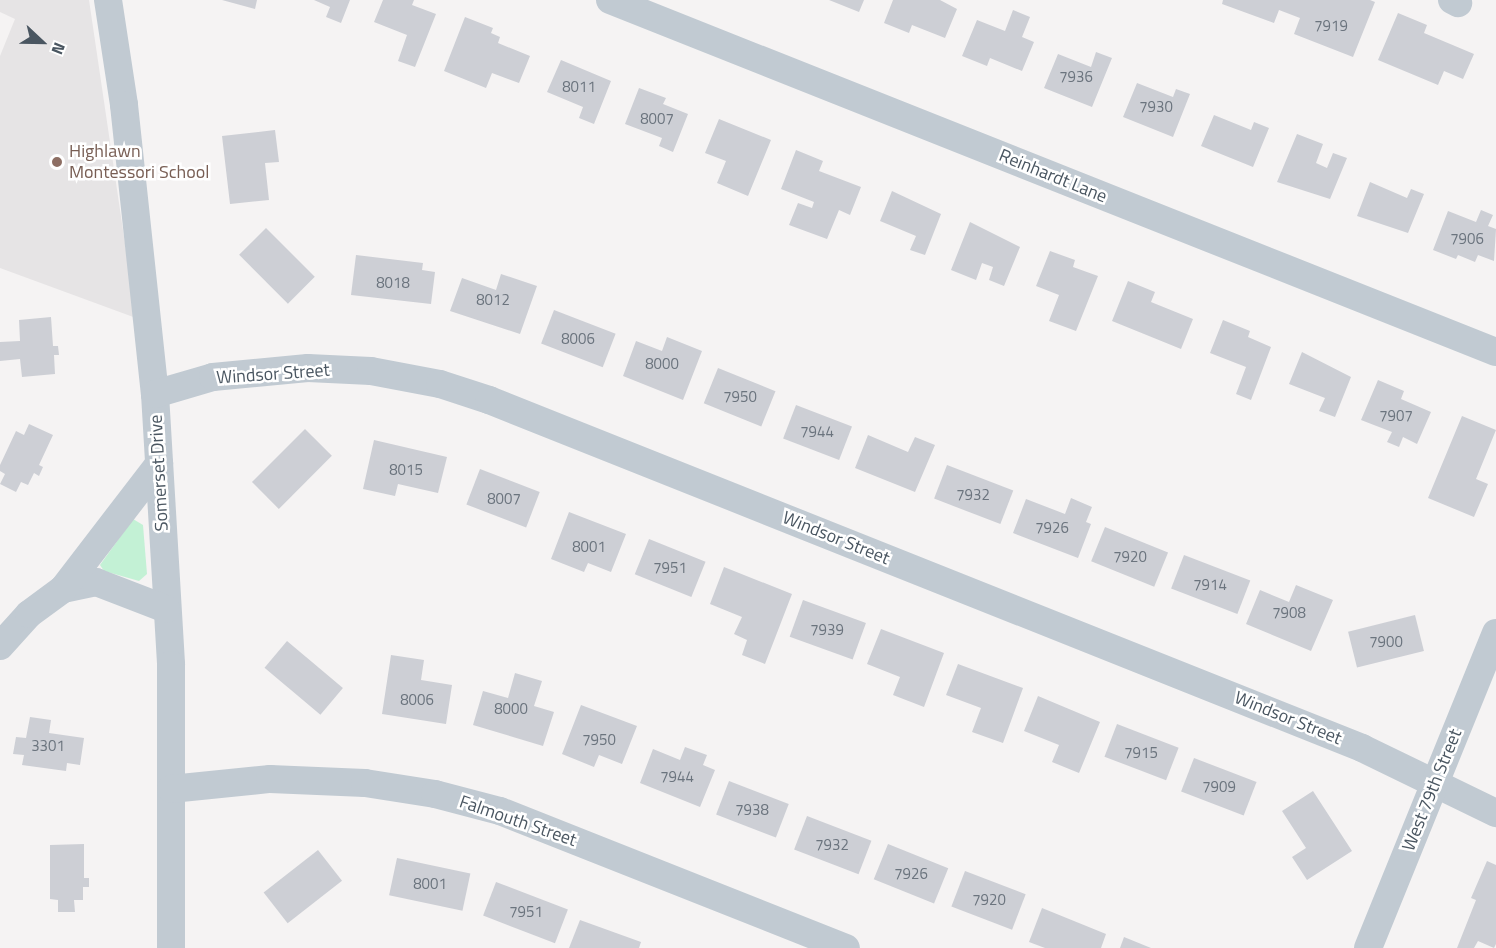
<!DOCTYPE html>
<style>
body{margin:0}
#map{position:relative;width:1496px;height:948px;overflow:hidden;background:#f5f3f3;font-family:"Titillium Web",sans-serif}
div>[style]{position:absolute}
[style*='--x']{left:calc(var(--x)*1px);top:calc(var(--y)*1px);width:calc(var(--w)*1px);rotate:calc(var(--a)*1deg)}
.education>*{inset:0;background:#e6e4e5}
.green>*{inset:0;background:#c3f1d5}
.building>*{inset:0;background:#cdcfd5;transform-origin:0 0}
.minor>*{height:28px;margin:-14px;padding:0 14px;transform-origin:14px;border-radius:14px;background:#c1cad2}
.dots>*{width:16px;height:16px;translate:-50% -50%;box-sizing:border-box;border:3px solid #fff;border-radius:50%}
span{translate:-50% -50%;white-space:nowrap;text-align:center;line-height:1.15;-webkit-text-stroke:5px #fff;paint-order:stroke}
.number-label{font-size:15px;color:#6b747e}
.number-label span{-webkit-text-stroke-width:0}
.education-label{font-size:18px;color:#785e54}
.left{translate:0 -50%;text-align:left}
.street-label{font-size:18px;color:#4a5661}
.north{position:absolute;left:12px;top:12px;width:60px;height:60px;-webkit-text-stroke:4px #fff;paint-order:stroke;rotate:112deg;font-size:16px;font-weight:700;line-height:24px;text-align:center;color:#4a5661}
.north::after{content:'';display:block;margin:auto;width:21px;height:27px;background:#4a5661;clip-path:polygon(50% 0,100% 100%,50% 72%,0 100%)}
</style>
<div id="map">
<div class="education">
<div style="clip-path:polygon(0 0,89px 0,136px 318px,0 268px,0 56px,15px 19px,0 12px)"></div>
</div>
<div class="green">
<div style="clip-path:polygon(133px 519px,143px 525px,147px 574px,139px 581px,104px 571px,100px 565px)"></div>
</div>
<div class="building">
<div style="clip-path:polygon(222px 0,257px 0,255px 9px)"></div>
<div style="clip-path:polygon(314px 0,350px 0,341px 23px,326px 17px,330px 7px)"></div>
<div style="clip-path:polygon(383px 0,414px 0,412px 5px,436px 14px,415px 67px,398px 61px,407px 35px,374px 22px)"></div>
<div style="clip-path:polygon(829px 0,864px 0,859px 12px)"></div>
<div style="clip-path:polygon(893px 0,940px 0,957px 9px,945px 38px,912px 25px,909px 33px,884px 23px)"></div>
<div style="clip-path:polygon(1223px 0,1370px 0,1375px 2px,1353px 57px,1294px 34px,1300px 18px,1279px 10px,1274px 23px,1222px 4px)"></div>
<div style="clip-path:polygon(1013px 10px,1030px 17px,1022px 37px,1034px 42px,1022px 71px,990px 58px,987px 66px,962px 56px,977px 20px,1005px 31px)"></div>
<div style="clip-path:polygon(1398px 13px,1427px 25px,1424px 33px,1474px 54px,1463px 79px,1444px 71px,1438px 85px,1378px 60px)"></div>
<div style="clip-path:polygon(465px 17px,493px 28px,491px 33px,500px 37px,498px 43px,530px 56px,519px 83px,492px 73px,486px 88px,444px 71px)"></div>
<div style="clip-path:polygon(1096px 52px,1112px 58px,1092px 107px,1044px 88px,1058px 54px,1091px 67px)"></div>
<div style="clip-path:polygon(561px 60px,611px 81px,594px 124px,579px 118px,583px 107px,547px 92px)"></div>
<div style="clip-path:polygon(1137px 83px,1173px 97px,1176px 89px,1190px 94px,1173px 137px,1123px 117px)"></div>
<div style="clip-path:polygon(639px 88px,666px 98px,663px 104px,688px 114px,673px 152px,659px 146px,662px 138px,625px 124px)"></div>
<div style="clip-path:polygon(1214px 115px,1251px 130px,1254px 122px,1269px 128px,1253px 167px,1201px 146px)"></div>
<div style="clip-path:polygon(719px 119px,771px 140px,748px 196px,717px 183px,726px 161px,705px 153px)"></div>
<div style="clip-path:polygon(275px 130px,279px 162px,265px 163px,269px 200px,230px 204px,222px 136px)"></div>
<div style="clip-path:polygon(1297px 134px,1323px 144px,1316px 163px,1327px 168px,1333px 153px,1347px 158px,1330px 199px,1277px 182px)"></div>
<div style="clip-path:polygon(796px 150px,823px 161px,819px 171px,861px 187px,850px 215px,839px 210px,827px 239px,789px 225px,798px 203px,812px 208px,814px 202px,781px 189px)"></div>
<div style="clip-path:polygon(1370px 182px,1407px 198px,1411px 189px,1424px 194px,1408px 233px,1357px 216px)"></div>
<div style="clip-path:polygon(892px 191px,941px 214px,925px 255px,910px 250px,916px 236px,880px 221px)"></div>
<div style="clip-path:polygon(1481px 210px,1493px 215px,1488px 226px,1496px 229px,1494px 261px,1478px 255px,1475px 262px,1458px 255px,1456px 259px,1433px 250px,1448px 211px,1476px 222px)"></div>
<div style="clip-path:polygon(970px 222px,1020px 247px,1004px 286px,989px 280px,993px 267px,982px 263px,976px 280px,951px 270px)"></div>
<div style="left:266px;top:228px;width:69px;height:38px;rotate:45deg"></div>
<div style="clip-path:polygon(1050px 251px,1075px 260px,1073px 267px,1098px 276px,1076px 331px,1049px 321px,1059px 295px,1036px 286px)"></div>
<div style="clip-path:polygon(356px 255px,423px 263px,422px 270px,435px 272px,431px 304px,351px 295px)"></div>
<div style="clip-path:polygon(501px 274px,537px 286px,520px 334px,450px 311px,462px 278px,496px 290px)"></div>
<div style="clip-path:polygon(1128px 281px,1155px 292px,1151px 302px,1193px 319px,1181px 349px,1112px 321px)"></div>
<div style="left:554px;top:310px;width:66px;height:36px;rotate:21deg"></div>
<div style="clip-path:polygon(51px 317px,53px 346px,58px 346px,59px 355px,54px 355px,55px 374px,22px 377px,20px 359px,0 361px,0 342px,20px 341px,19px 320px)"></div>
<div style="clip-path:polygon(1223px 320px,1250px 331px,1248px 337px,1271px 347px,1251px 400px,1236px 394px,1246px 367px,1210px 353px)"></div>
<div style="clip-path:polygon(667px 337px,702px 351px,683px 400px,623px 376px,636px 341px,662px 351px)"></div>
<div style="clip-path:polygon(1302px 352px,1351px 377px,1335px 417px,1319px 411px,1325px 398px,1289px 384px)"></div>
<div style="left:718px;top:368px;width:62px;height:38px;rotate:22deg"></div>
<div style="clip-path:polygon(1378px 380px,1404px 391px,1401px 399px,1431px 412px,1417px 444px,1403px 437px,1399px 447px,1387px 442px,1392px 432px,1361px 420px)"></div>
<div style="left:796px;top:405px;width:60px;height:36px;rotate:21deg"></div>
<div style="clip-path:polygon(1462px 416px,1496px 430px,1476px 479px,1488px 484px,1474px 517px,1428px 498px)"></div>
<div style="clip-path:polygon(29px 424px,53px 435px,39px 465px,43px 467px,39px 476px,34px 473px,28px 485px,21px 482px,16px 492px,0 484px,5px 474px,0 471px,0 465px,16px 431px,24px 435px)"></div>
<div style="left:305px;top:429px;width:38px;height:75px;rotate:45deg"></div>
<div style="clip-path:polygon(868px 435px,908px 452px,915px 437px,935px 445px,915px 492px,855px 468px)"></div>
<div style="clip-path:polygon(374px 440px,447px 457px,438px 493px,398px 484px,395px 496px,363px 489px)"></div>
<div style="left:947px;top:465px;width:71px;height:36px;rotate:21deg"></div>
<div style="left:480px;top:469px;width:64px;height:38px;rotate:21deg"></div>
<div style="clip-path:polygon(1071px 498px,1092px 507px,1086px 522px,1091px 524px,1078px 558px,1013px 533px,1026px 499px,1065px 514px)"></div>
<div style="clip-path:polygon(569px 512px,626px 534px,611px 572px,588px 563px,584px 572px,551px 559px)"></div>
<div style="left:1105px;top:527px;width:68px;height:37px;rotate:22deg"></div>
<div style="left:649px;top:539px;width:61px;height:38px;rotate:22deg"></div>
<div style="left:1184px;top:555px;width:71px;height:36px;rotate:21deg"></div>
<div style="clip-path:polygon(724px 567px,792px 594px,765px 664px,742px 655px,747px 640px,734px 634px,742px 617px,710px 604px)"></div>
<div style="clip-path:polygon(1296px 585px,1333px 600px,1311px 651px,1246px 624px,1260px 590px,1289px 602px)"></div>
<div style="left:803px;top:600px;width:67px;height:39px;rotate:20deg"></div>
<div style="left:1415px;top:615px;width:37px;height:69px;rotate:76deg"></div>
<div style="clip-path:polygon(881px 629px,944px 653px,924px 707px,893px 695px,900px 677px,867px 664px)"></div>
<div style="left:287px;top:641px;width:73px;height:35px;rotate:40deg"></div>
<div style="clip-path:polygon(391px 655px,424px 660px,421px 680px,452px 685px,446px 724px,382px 714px)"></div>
<div style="clip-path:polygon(958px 664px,1023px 688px,1003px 743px,972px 732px,981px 708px,946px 695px)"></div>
<div style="clip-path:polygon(515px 673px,542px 681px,534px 706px,554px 712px,543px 746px,473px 725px,483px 691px,508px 698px)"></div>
<div style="clip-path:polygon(1038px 696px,1100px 722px,1079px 773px,1052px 762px,1059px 745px,1024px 731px)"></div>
<div style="clip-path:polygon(581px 705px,637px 726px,622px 764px,599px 755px,594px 767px,562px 754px)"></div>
<div style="clip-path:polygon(30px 717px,51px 720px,49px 733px,84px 738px,80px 765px,67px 763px,66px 771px,22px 765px,24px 755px,13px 754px,16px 737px,26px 738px)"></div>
<div style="left:1117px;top:724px;width:66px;height:35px;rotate:21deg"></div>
<div style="clip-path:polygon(685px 747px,707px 755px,703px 765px,715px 770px,700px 807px,640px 783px,653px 749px,680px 760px)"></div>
<div style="left:1194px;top:758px;width:67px;height:36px;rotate:21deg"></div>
<div style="left:729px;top:781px;width:64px;height:36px;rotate:21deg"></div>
<div style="clip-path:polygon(1313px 791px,1352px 851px,1307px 880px,1292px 857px,1306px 848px,1282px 811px)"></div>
<div style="left:807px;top:816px;width:69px;height:36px;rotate:21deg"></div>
<div style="clip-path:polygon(84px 844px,84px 878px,89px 878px,89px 887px,83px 887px,83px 900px,74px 900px,75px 912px,58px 912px,58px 900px,50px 899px,50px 845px)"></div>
<div style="left:888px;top:844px;width:65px;height:38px;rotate:22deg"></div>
<div style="left:318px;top:850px;width:39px;height:69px;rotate:52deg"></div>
<div style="left:397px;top:858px;width:75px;height:38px;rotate:12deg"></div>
<div style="clip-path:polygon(1487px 861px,1496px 865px,1496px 944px,1494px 948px,1478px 941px,1474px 948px,1457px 948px,1476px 900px,1471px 898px)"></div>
<div style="left:965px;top:871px;width:65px;height:38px;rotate:21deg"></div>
<div style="left:496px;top:882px;width:77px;height:36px;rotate:21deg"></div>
<div style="clip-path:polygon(1042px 908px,1106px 934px,1101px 948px,1045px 948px,1029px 942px)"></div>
<div style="clip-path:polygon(580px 920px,641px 942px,639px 948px,569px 948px)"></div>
<div style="clip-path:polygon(1124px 937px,1151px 948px,1120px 948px)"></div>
</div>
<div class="minor">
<div style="--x:108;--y:0;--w:106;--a:81.3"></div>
<div style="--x:124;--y:105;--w:291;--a:83.9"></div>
<div style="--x:155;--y:394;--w:271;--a:86.6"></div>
<div style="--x:171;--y:665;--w:283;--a:90"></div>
<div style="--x:610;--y:0;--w:953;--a:21.67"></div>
<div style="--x:1452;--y:0;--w:7;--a:27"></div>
<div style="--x:155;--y:394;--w:60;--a:-16.3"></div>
<div style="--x:213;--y:377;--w:95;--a:-5.4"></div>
<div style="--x:308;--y:368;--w:63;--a:2.7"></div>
<div style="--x:371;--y:371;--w:70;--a:10.7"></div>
<div style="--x:440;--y:384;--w:52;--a:18.1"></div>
<div style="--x:489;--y:400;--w:940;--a:21.73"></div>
<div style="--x:1362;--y:748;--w:149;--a:25.9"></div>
<div style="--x:63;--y:589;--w:34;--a:-12"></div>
<div style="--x:96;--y:582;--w:75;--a:21.1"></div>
<div style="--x:0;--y:646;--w:43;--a:-47.8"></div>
<div style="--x:29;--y:614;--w:42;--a:-36.3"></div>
<div style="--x:63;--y:589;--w:158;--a:-52.5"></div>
<div style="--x:171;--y:789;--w:100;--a:-5.8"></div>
<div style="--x:270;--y:779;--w:95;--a:2.4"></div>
<div style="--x:365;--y:783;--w:71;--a:8.9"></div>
<div style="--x:435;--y:794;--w:67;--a:14.7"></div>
<div style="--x:500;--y:811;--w:372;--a:21.6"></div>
<div style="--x:1368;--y:948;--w:340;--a:-67.9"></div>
</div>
<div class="dots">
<div style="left:57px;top:162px;background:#8d6e63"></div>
</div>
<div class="number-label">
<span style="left:1331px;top:26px">7919</span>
<span style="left:1076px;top:77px">7936</span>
<span style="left:579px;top:87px">8011</span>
<span style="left:1156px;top:107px">7930</span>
<span style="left:657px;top:119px">8007</span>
<span style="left:1467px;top:239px">7906</span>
<span style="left:393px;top:283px">8018</span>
<span style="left:493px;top:300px">8012</span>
<span style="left:578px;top:339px">8006</span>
<span style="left:662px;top:364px">8000</span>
<span style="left:740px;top:397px">7950</span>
<span style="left:1396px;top:416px">7907</span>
<span style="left:817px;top:432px">7944</span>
<span style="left:406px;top:470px">8015</span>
<span style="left:973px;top:495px">7932</span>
<span style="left:504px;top:499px">8007</span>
<span style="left:1052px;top:528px">7926</span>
<span style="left:589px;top:547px">8001</span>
<span style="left:1130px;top:557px">7920</span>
<span style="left:670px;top:568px">7951</span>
<span style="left:1210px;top:585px">7914</span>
<span style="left:1289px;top:613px">7908</span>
<span style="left:827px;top:630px">7939</span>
<span style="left:1386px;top:642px">7900</span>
<span style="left:417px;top:700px">8006</span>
<span style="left:511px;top:709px">8000</span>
<span style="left:599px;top:740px">7950</span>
<span style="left:48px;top:746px">3301</span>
<span style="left:1141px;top:753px">7915</span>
<span style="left:677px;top:777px">7944</span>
<span style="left:1219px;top:787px">7909</span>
<span style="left:752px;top:810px">7938</span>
<span style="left:832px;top:845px">7932</span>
<span style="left:911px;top:874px">7926</span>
<span style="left:430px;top:884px">8001</span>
<span style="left:989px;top:900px">7920</span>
<span style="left:526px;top:912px">7951</span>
</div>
<div class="education-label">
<span class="left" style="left:69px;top:162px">Highlawn<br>Montessori School</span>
</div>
<div class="street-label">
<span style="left:1053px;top:176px;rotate:22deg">Reinhardt Lane</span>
<span style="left:273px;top:374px;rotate:-4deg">Windsor Street</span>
<span style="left:159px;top:473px;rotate:-93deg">Somerset Drive</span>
<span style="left:836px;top:538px;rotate:22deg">Windsor Street</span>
<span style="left:1288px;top:718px;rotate:22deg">Windsor Street</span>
<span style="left:1432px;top:790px;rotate:-68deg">West 79th Street</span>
<span style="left:518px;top:821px;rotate:19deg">Falmouth Street</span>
</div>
<div class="north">N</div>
</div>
